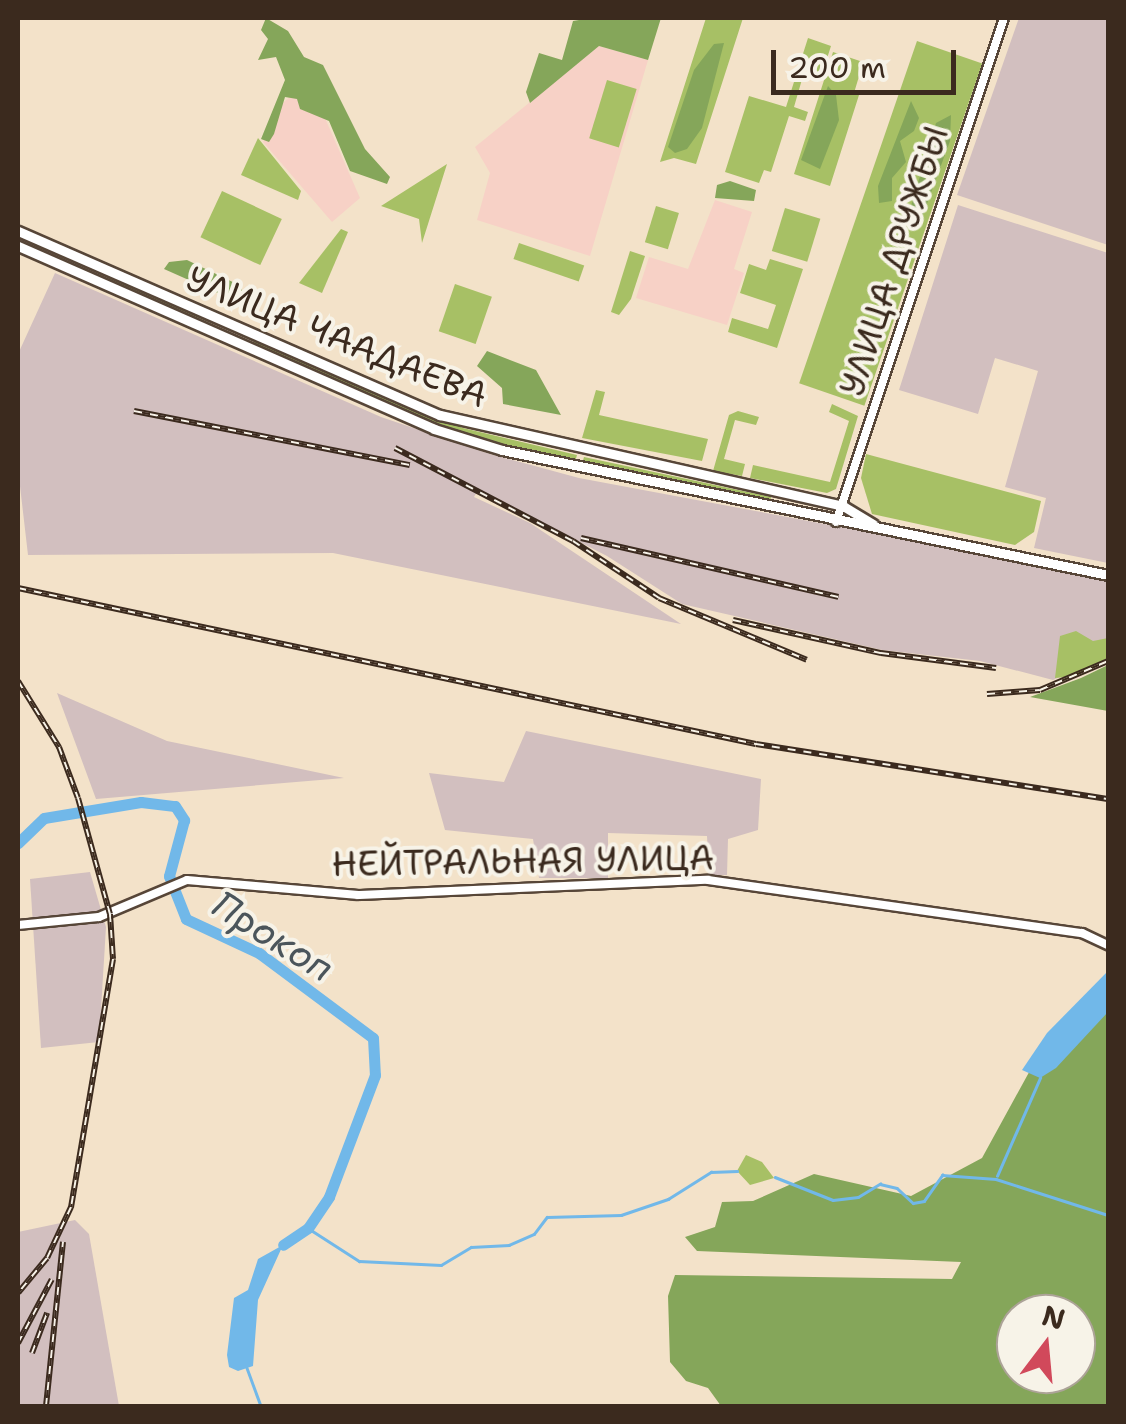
<!DOCTYPE html>
<meta charset="utf-8">
<style>
body{margin:0}
#map{position:relative;width:1126px;height:1424px;overflow:hidden;background:#f3e2c9;font-family:"Shantell Sans",sans-serif}
div>[style]{position:absolute}
[style*='--x']{left:calc(var(--x)*1px);top:calc(var(--y)*1px);width:calc(var(--w)*1px);rotate:calc(var(--a)*1deg)}
.built>*{inset:0;background:#f7d1c6}
.industrial>*{inset:0;background:#d2bfbf}
.green>*{inset:0;background:#a7c065;transform-origin:0 0}
.forest>*{inset:0;background:#85a65a}
.water>*{inset:0;background:#71b8e9}
.stream>*{height:2.5px;margin:-1.25px;padding:0 1.25px;transform-origin:1.25px;border-radius:1.25px;background:#71b8e9}
.river>*{height:11px;margin:-5.5px;padding:0 5.5px;transform-origin:5.5px;border-radius:5.5px;background:#71b8e9}
.roads{filter:drop-shadow(2px 0 #574638) drop-shadow(-2px 0 #574638) drop-shadow(0 2px #574638) drop-shadow(0 -2px #574638)}
.secondary>*{height:8px;margin:-4px;padding:0 4px;transform-origin:4px;border-radius:4px;background:#fff}
.primary>*{height:9px;margin:-4.5px;padding:0 4.5px;transform-origin:4.5px;border-radius:4.5px;background:#fff}
.rail>*{height:6px;margin-top:-3px;transform-origin:0;background:repeating-linear-gradient(90deg,#f7f3e8 0 8px,#3b2a1e 0 16px);box-sizing:border-box;border-block:2px solid #3b2a1e}
span{translate:-50% -50%;white-space:nowrap;text-align:center;line-height:1.15;-webkit-text-stroke:8px #f7f3e8;paint-order:stroke}
.street-label{font-size:35px;color:#3b2a1e}
.water-label{font-size:38px;color:#4b555b;font-style:italic}
.frame{position:absolute;inset:0;border:20px solid #3b2a1e;pointer-events:none}
.north{position:absolute;left:996px;top:1294px;width:100px;height:100px;box-sizing:border-box;background:#f7f3e8;border:2px solid #aca397;border-radius:50%;rotate:16deg;font-size:28px;font-weight:700;line-height:40px;text-align:center;color:#3b2a1e}
.north::after{content:'';display:block;margin:auto;width:35px;height:45px;background:#d1495b;clip-path:polygon(50% 0,100% 100%,50% 72%,0 100%)}
.scale{position:absolute;left:771px;top:50px;width:185px;height:45px;box-sizing:border-box;border:5px solid #3b2a1e;border-top:0;padding-left:12px;font-size:30px;line-height:35px;white-space:nowrap;color:#3b2a1e;-webkit-text-stroke:8px #f7f3e8;paint-order:stroke}
</style>
<div id="map">
<div class="built">
<div style="clip-path:polygon(599px 46px,648px 60px,590px 256px,477px 220px,490px 173px,475px 147px)"></div>
<div style="clip-path:polygon(296px 91px,325px 118px,360px 198px,332px 222px,263px 142px,273px 112px)"></div>
<div style="clip-path:polygon(715px 200px,752px 212px,734px 269px,744px 273px,727px 325px,636px 298px,649px 257px,688px 269px)"></div>
</div>
<div class="industrial">
<div style="clip-path:polygon(1019px 18px,1108px 18px,1108px 245px,957px 195px)"></div>
<div style="clip-path:polygon(958px 205px,1108px 253px,1108px 563px,1034px 548px,1046px 498px,1005px 487px,1038px 371px,995px 358px,978px 414px,899px 390px)"></div>
<div style="clip-path:polygon(55px 273px,381px 417px,490px 454px,579px 478px,1108px 577px,1108px 656px,1053px 680px,980px 661px,882px 650px,682px 604px,607px 556px,478px 490px,474px 497px,530px 523px,681px 624px,333px 553px,28px 555px,18px 469px,18px 354px)"></div>
<div style="clip-path:polygon(57px 693px,167px 741px,344px 778px,96px 799px)"></div>
<div style="clip-path:polygon(526px 731px,761px 779px,758px 830px,728px 839px,727px 875px,709px 875px,707px 836px,608px 833px,608px 878px,539px 878px,533px 839px,445px 830px,429px 773px,504px 782px)"></div>
<div style="clip-path:polygon(90px 872px,106px 927px,99px 1042px,41px 1048px,30px 879px)"></div>
<div style="clip-path:polygon(75px 1220px,89px 1234px,119px 1406px,18px 1406px,18px 1232px)"></div>
</div>
<div class="green">
<div style="clip-path:polygon(706px 18px,743px 18px,696px 164px,674px 158px,660px 162px)"></div>
<div style="clip-path:polygon(808px 38px,831px 46px,822px 74px,805px 69px,794px 107px,808px 112px,805px 121px,789px 116px,771px 172px,764px 170px,759px 183px,725px 172px,749px 96px,786px 107px)"></div>
<div style="left:917px;top:41px;width:69px;height:362px;rotate:19deg"></div>
<div style="clip-path:polygon(833px 52px,869px 64px,866px 74px,860px 73px,854px 93px,859px 95px,830px 186px,794px 174px)"></div>
<div style="left:607px;top:80px;width:31px;height:61px;rotate:17deg"></div>
<div style="clip-path:polygon(258px 138px,301px 191px,298px 200px,241px 175px)"></div>
<div style="clip-path:polygon(447px 164px,422px 243px,419px 219px,381px 206px)"></div>
<div style="left:222px;top:191px;width:66px;height:51px;rotate:25deg"></div>
<div style="left:656px;top:206px;width:24px;height:38px;rotate:17deg"></div>
<div style="left:785px;top:208px;width:37px;height:45px;rotate:17deg"></div>
<div style="clip-path:polygon(341px 229px,348px 232px,322px 293px,299px 283px)"></div>
<div style="left:519px;top:243px;width:69px;height:17px;rotate:19deg"></div>
<div style="clip-path:polygon(630px 251px,645px 256px,631px 299px,619px 315px,611px 312px)"></div>
<div style="clip-path:polygon(770px 259px,803px 269px,777px 348px,728px 332px,732px 318px,768px 329px,776px 305px,740px 293px,749px 264px,766px 270px)"></div>
<div style="clip-path:polygon(110px 275px,241px 333px,242px 336px,108px 280px)"></div>
<div style="left:455px;top:284px;width:39px;height:50px;rotate:19deg"></div>
<div style="clip-path:polygon(255px 340px,463px 428px,577px 455px,575px 462px,487px 441px,412px 414px,252px 344px)"></div>
<div style="clip-path:polygon(596px 390px,605px 392px,599px 415px,708px 439px,702px 461px,582px 438px)"></div>
<div style="clip-path:polygon(832px 404px,858px 416px,836px 489px,827px 493px,750px 478px,753px 465px,830px 482px,849px 421px,829px 412px)"></div>
<div style="clip-path:polygon(738px 411px,759px 417px,756px 425px,735px 420px,724px 459px,745px 464px,742px 476px,713px 471px,729px 415px)"></div>
<div style="clip-path:polygon(866px 454px,1041px 501px,1034px 532px,1015px 545px,872px 514px,861px 478px)"></div>
<div style="clip-path:polygon(584px 457px,771px 497px,770px 502px,582px 464px)"></div>
<div style="clip-path:polygon(1076px 631px,1093px 641px,1108px 638px,1108px 658px,1076px 676px,1055px 678px,1060px 636px)"></div>
<div style="clip-path:polygon(746px 1155px,762px 1162px,774px 1178px,750px 1185px,737px 1171px)"></div>
</div>
<div class="forest">
<div style="clip-path:polygon(266px 18px,288px 31px,304px 57px,323px 65px,365px 149px,390px 177px,387px 184px,350px 171px,329px 121px,300px 109px,297px 99px,285px 97px,274px 134px,269px 142px,261px 139px,285px 80px,276px 57px,258px 60px,268px 39px,261px 30px)"></div>
<div style="clip-path:polygon(591px 18px,661px 18px,648px 60px,599px 46px,530px 103px,526px 92px,539px 53px,562px 60px,573px 21px)"></div>
<div style="clip-path:polygon(724px 43px,702px 128px,687px 149px,675px 153px,668px 147px,694px 70px,714px 44px)"></div>
<div style="clip-path:polygon(828px 86px,836px 95px,839px 120px,820px 169px,801px 160px)"></div>
<div style="clip-path:polygon(911px 101px,919px 118px,914px 131px,900px 141px,906px 162px,892px 178px,892px 201px,879px 203px,878px 186px)"></div>
<div style="clip-path:polygon(951px 115px,950px 141px,921px 220px,911px 206px,936px 123px)"></div>
<div style="clip-path:polygon(730px 181px,756px 190px,754px 201px,715px 198px,717px 185px)"></div>
<div style="clip-path:polygon(187px 260px,241px 286px,245px 305px,164px 269px,169px 262px)"></div>
<div style="clip-path:polygon(487px 351px,536px 370px,561px 415px,503px 404px,502px 388px,477px 366px)"></div>
<div style="clip-path:polygon(1108px 665px,1108px 711px,1030px 697px,1081px 678px)"></div>
<div style="clip-path:polygon(evenodd,1108px 976px,1108px 1406px,721px 1406px,708px 1388px,686px 1381px,670px 1362px,668px 1296px,675px 1275px,952px 1279px,961px 1262px,697px 1251px,685px 1237px,715px 1227px,722px 1202px,753px 1201px,814px 1174px,911px 1196px,982px 1158px,1050px 1034px,1108px 976px,1016px 1314px,1076px 1314px,1076px 1374px,1016px 1374px,1016px 1314px)"></div>
</div>
<div class="water">
<div style="clip-path:polygon(1108px 971px,1108px 1012px,1056px 1068px,1040px 1078px,1022px 1070px,1047px 1033px)"></div>
<div style="clip-path:polygon(283px 1245px,258px 1300px,253px 1366px,238px 1371px,229px 1367px,227px 1355px,234px 1298px,248px 1290px,258px 1259px)"></div>
</div>
<div class="stream">
<div style="--x:997;--y:1176;--w:107;--a:-66.3"></div>
<div style="--x:775;--y:1177;--w:62;--a:21.6"></div>
<div style="--x:833;--y:1200;--w:25;--a:-7"></div>
<div style="--x:858;--y:1197;--w:26;--a:-31"></div>
<div style="--x:880;--y:1184;--w:17;--a:13"></div>
<div style="--x:897;--y:1188;--w:22;--a:43"></div>
<div style="--x:913;--y:1203;--w:11;--a:-10"></div>
<div style="--x:924;--y:1201;--w:32;--a:-55"></div>
<div style="--x:942;--y:1175;--w:54;--a:4.2"></div>
<div style="--x:996;--y:1179;--w:118;--a:17.8"></div>
<div style="--x:308;--y:1228;--w:61;--a:32.9"></div>
<div style="--x:359;--y:1261;--w:82;--a:2.8"></div>
<div style="--x:441;--y:1265;--w:35;--a:-31"></div>
<div style="--x:471;--y:1247;--w:38;--a:-3"></div>
<div style="--x:509;--y:1245;--w:27;--a:-24"></div>
<div style="--x:534;--y:1234;--w:21;--a:-53"></div>
<div style="--x:547;--y:1217;--w:74;--a:-1.5"></div>
<div style="--x:621;--y:1215;--w:50;--a:-18.8"></div>
<div style="--x:668;--y:1199;--w:51;--a:-32.1"></div>
<div style="--x:711;--y:1172;--w:26;--a:-2"></div>
<div style="--x:247;--y:1368;--w:40;--a:69.8"></div>
</div>
<div class="river">
<div style="--x:18;--y:843;--w:36;--a:-44"></div>
<div style="--x:44;--y:818;--w:98;--a:-9.4"></div>
<div style="--x:141;--y:802;--w:34;--a:7"></div>
<div style="--x:175;--y:806;--w:17;--a:57"></div>
<div style="--x:184;--y:820;--w:58;--a:105"></div>
<div style="--x:169;--y:876;--w:46;--a:68.4"></div>
<div style="--x:186;--y:919;--w:81;--a:25"></div>
<div style="--x:259;--y:953;--w:142;--a:36.7"></div>
<div style="--x:373;--y:1038;--w:37;--a:87"></div>
<div style="--x:375;--y:1075;--w:130;--a:110.7"></div>
<div style="--x:329;--y:1197;--w:37;--a:124"></div>
<div style="--x:308;--y:1228;--w:30;--a:146"></div>
</div>
<div class="roads">
<div class="secondary">
<div style="--x:836;--y:522;--w:531;--a:-71.57"></div>
<div style="--x:18;--y:925;--w:81;--a:-5.6"></div>
<div style="--x:99;--y:917;--w:95;--a:-22.8"></div>
<div style="--x:187;--y:880;--w:172;--a:5"></div>
<div style="--x:358;--y:895;--w:350;--a:-2.5"></div>
<div style="--x:708;--y:880;--w:378;--a:8.1"></div>
<div style="--x:1082;--y:933;--w:29;--a:25"></div>
</div>
<div class="primary">
<div style="--x:18;--y:231;--w:460;--a:23.6"></div>
<div style="--x:440;--y:415;--w:413;--a:12.7"></div>
<div style="--x:843;--y:506;--w:35;--a:31"></div>
<div style="--x:18;--y:246;--w:454;--a:23.7"></div>
<div style="--x:434;--y:429;--w:71;--a:17.2"></div>
<div style="--x:502;--y:450;--w:619;--a:11.65"></div>
</div>
</div>
<div class="rail">
<div style="--x:134;--y:411;--w:281;--a:11.1"></div>
<div style="--x:395;--y:448;--w:201;--a:27.6"></div>
<div style="--x:573;--y:541;--w:103;--a:33.5"></div>
<div style="--x:659;--y:598;--w:160;--a:22.7"></div>
<div style="--x:581;--y:538;--w:264;--a:12.9"></div>
<div style="--x:18;--y:588;--w:754;--a:11.94"></div>
<div style="--x:756;--y:744;--w:356;--a:8.9"></div>
<div style="--x:733;--y:620;--w:152;--a:12.6"></div>
<div style="--x:881;--y:653;--w:116;--a:7.4"></div>
<div style="--x:18;--y:681;--w:78;--a:58.2"></div>
<div style="--x:59;--y:747;--w:54;--a:69.6"></div>
<div style="--x:78;--y:798;--w:120;--a:74.6"></div>
<div style="--x:110;--y:914;--w:45;--a:86.2"></div>
<div style="--x:113;--y:959;--w:252;--a:99.6"></div>
<div style="--x:71;--y:1207;--w:56;--a:115.2"></div>
<div style="--x:47;--y:1258;--w:45;--a:129.6"></div>
<div style="--x:987;--y:694;--w:53;--a:-4.3"></div>
<div style="--x:1040;--y:690;--w:74;--a:-23.1"></div>
<div style="--x:18;--y:1343;--w:72;--a:-62"></div>
<div style="--x:32;--y:1353;--w:43;--a:-69.4"></div>
<div style="--x:46;--y:1406;--w:165;--a:-84.1"></div>
</div>
<div class="street-label">
<span style="left:894px;top:261px;rotate:-72deg">УЛИЦА ДРУЖБЫ</span>
<span style="left:337px;top:337px;rotate:22deg">УЛИЦА ЧААДАЕВА</span>
<span style="left:523px;top:861px;rotate:-1deg">НЕЙТРАЛЬНАЯ УЛИЦА</span>
</div>
<div class="water-label">
<span style="left:273px;top:936px;rotate:32deg">Прокоп</span>
</div>
<div class="frame"></div>
<div class="north">N</div>
<div class="scale">200 m</div>
</div>
